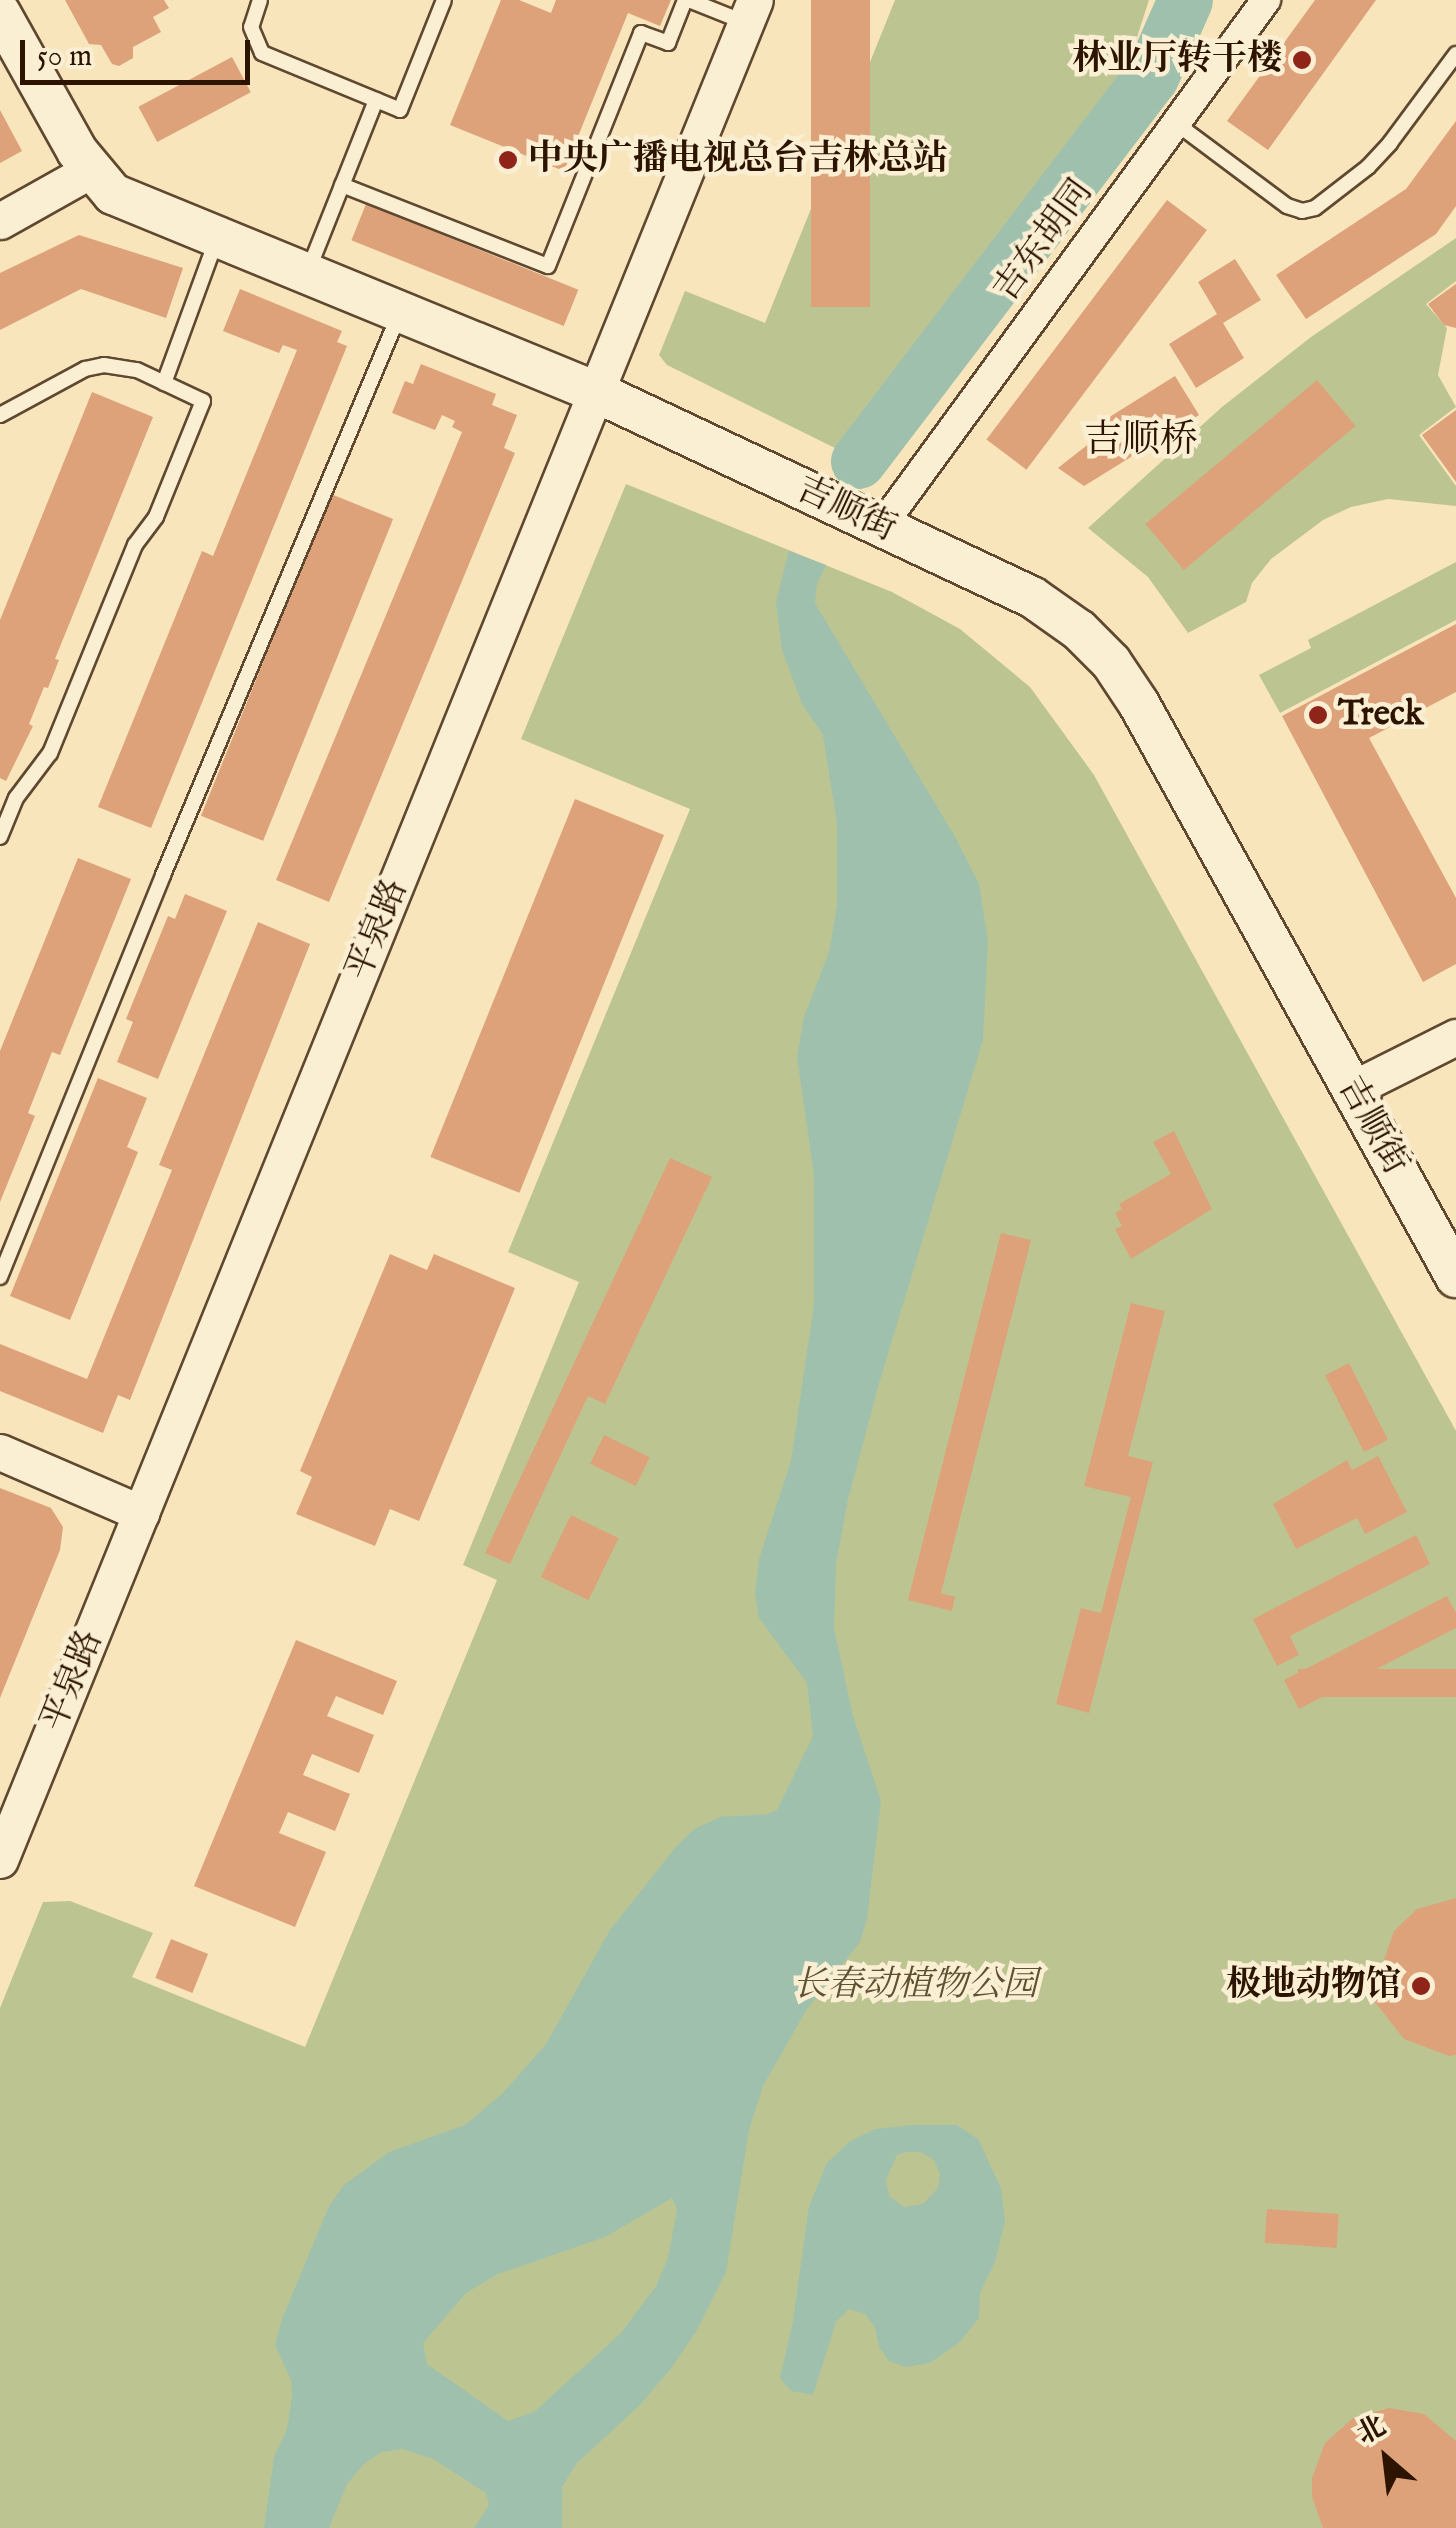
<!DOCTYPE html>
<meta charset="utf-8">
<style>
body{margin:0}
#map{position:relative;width:1456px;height:2528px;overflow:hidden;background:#f8e5bc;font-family:"IM FELL English","Noto Serif SC",serif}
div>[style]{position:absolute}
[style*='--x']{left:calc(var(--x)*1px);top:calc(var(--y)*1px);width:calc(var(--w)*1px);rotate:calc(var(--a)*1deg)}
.green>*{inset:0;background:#bcc592}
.water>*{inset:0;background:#9ec0ac}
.river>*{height:55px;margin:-27.5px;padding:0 27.5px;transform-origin:27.5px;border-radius:27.5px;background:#9ec0ac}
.building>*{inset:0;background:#dda279;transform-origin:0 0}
.roads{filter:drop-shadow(2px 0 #5f482f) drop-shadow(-2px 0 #5f482f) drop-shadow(0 2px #5f482f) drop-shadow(0 -2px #5f482f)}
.service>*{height:14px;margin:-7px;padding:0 7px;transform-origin:7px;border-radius:7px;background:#faeed3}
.minor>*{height:28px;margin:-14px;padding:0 14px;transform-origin:14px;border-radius:14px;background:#faeed3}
.tertiary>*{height:35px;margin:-17.5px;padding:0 17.5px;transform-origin:17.5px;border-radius:17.5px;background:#faeed3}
.secondary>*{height:40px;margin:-20px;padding:0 20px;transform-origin:20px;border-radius:20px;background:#faeed3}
.dots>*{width:28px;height:28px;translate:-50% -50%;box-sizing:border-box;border:5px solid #faeed3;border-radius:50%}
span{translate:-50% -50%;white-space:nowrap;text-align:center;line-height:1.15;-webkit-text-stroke:9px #faeed3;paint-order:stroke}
.poi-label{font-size:35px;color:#2c1400;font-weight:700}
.right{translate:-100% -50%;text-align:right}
.left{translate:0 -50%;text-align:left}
.street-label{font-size:35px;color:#2c1400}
.park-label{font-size:35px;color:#5e5233;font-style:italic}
.neighbourhood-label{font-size:38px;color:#2c1400}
.north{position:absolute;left:1336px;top:2408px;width:100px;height:100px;-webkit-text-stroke:8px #faeed3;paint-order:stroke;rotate:332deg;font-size:28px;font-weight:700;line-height:40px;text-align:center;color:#2c1400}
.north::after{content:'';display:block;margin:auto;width:35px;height:45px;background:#2c1400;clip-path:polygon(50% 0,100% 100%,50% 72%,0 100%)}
.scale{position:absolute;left:20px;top:40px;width:230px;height:45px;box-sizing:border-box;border:5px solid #2c1400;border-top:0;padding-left:12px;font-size:30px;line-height:35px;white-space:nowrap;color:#2c1400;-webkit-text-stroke:8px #faeed3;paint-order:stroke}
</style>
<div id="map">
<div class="green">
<div style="clip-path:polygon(895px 0,1149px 0,1129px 62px,835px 448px,667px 365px,659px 355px,685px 291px,765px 323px)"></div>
<div style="clip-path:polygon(1456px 238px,1456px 281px,1426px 304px,1447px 328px,1438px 375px,1456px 407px,1419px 435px,1456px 486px,1456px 506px,1388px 499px,1351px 507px,1323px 520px,1271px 559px,1252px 583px,1246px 602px,1188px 633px,1148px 577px,1088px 528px,1222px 407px,1311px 337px)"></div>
<div style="clip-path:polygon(626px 484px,892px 592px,960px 629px,1030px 687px,1094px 775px,1456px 1431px,1456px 2528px,0 2528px,0 2008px,43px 1902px,70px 1901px,153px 1933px,132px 1977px,305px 2047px,497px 1580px,463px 1565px,579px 1282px,508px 1252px,690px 809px,521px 739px)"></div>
<div style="clip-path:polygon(1456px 562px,1456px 620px,1280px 713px,1259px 675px,1311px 648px,1308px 640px)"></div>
</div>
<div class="water">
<div style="clip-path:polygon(evenodd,789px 551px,826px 565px,817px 584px,815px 603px,954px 835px,979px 884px,988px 941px,983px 1040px,880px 1380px,848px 1499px,836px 1564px,834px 1628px,853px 1716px,881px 1801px,867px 1919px,860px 1942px,807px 2009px,763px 2086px,749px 2130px,726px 2272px,697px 2330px,672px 2367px,641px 2404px,577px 2463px,562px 2487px,562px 2528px,474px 2528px,489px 2505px,486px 2493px,433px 2459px,403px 2449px,382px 2452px,365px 2463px,347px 2484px,329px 2528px,264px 2528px,274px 2457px,287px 2429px,292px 2397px,291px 2380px,275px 2345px,282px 2319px,329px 2206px,344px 2185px,389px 2152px,465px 2125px,503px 2093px,546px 2044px,610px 1930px,675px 1848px,694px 1829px,720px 1817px,768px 1814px,777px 1810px,813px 1736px,807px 1683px,759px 1618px,755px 1593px,759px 1559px,791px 1461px,814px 1304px,814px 1175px,797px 1057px,804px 1017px,829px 952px,837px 905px,837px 823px,823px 735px,802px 704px,782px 650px,776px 602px,789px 551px,672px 2198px,677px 2209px,668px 2258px,656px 2286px,621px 2333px,534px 2412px,508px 2421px,427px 2364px,423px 2343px,466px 2293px,498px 2274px,605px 2237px,672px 2198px)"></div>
<div style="clip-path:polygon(evenodd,913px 2125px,957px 2125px,978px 2139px,1001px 2188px,1005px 2221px,995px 2262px,980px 2293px,979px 2318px,960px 2342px,930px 2363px,906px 2367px,889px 2361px,879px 2347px,875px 2327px,865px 2314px,849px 2309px,836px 2322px,813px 2395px,791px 2391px,780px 2378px,793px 2321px,809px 2206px,827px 2163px,849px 2142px,875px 2129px,913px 2125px,907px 2152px,921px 2152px,934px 2160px,940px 2174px,938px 2188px,923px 2204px,904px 2207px,889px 2196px,886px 2180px,897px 2155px,907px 2152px)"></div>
</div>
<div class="river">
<div style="--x:858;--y:461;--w:483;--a:-52.7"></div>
<div style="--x:1151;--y:77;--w:84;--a:-66.2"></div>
</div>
<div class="building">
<div style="clip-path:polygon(65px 0,164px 0,169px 8px,153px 17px,161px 32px,133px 47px,133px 58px,119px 66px,112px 64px,101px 45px,89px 44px)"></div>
<div style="clip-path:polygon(501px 0,519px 0,551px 13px,556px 0,671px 0,660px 26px,628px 13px,564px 171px,450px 125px)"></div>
<div style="left:811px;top:0;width:59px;height:307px"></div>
<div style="clip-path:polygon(1315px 0,1376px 0,1268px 150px,1227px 121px)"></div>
<div style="left:232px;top:57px;width:40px;height:106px;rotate:62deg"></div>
<div style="clip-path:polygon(0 110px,22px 151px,0 163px)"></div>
<div style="clip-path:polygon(1456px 121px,1456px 206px,1436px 234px,1306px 319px,1276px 275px,1406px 189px)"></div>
<div style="left:1167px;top:200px;width:50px;height:300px;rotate:37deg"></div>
<div style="left:366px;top:204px;width:229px;height:39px;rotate:22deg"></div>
<div style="clip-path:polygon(79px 235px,183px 268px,166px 318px,81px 289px,0 330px,0 273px)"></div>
<div style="clip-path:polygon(1235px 259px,1261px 300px,1223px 323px,1244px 358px,1196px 388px,1169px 344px,1217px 314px,1198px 282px)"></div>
<div style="clip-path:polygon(1456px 284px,1456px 328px,1444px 325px,1428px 304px)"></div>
<div style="clip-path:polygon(240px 289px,342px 331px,337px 342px,347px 346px,151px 828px,98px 807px,202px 551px,213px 556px,297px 350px,283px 345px,279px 353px,223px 331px)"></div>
<div style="clip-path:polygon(421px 364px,496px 394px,492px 405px,517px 415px,504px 448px,515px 453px,329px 902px,276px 880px,462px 432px,452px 427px,455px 421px,442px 415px,435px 430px,392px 413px,405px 381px,413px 384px)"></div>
<div style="clip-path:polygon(1175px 376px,1199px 415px,1084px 486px,1058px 468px,1100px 435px,1095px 426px)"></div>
<div style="left:1317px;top:380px;width:60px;height:224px;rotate:50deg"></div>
<div style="clip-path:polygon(92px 392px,153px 417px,55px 659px,59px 660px,48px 688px,44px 687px,29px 724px,33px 726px,6px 781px,0 778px,0 620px)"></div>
<div style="clip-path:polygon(1456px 410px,1456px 482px,1422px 435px)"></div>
<div style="left:331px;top:494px;width:67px;height:347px;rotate:22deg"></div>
<div style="clip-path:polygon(1456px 624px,1456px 692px,1369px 738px,1456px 898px,1456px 964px,1423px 982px,1282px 716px)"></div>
<div style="left:575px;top:799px;width:96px;height:386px;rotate:22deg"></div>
<div style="clip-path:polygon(78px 858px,131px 879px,60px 1055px,52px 1052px,28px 1113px,35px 1116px,0 1202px,0 1051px)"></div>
<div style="clip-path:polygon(185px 894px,227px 911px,158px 1079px,117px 1062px,133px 1022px,126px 1019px,168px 916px,175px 919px)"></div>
<div style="clip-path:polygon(258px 922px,310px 944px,130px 1400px,118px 1395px,103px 1433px,0 1391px,0 1344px,87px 1379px,172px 1170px,159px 1165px)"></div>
<div style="clip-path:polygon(98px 1078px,147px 1098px,127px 1147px,138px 1152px,70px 1320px,10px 1296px)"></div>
<div style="clip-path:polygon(1174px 1131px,1212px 1209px,1131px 1259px,1115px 1229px,1122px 1226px,1115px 1213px,1122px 1209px,1119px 1204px,1171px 1174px,1153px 1142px)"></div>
<div style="clip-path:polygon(670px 1158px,712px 1177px,605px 1404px,588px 1396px,510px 1564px,485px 1553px)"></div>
<div style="clip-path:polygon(1001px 1233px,1031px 1240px,941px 1593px,955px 1597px,952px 1611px,908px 1600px)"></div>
<div style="clip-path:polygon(390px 1254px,427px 1270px,434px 1254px,515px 1288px,419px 1521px,390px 1509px,375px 1546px,296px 1514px,312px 1477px,300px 1471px)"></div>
<div style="clip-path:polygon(1131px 1303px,1165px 1311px,1128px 1456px,1153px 1462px,1089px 1713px,1056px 1704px,1081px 1608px,1101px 1613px,1131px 1497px,1084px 1486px)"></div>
<div style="left:1349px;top:1363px;width:86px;height:27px;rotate:63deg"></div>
<div style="left:604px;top:1435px;width:51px;height:32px;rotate:26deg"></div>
<div style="clip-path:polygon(1378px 1456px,1407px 1512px,1365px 1534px,1357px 1518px,1296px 1549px,1273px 1504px,1347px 1460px,1352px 1470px)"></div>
<div style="clip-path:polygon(0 1488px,51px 1508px,63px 1527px,60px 1550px,0 1698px)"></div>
<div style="left:571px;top:1515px;width:53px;height:69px;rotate:26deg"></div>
<div style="clip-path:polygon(1416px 1535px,1430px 1564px,1290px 1636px,1299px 1655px,1277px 1666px,1253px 1619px)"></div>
<div style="clip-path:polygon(1447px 1596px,1456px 1613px,1456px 1628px,1299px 1709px,1284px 1680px)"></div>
<div style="clip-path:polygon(296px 1640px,397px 1681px,383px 1715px,336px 1696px,327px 1716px,374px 1735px,359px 1773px,312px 1754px,303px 1775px,350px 1794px,335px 1831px,288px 1812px,279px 1833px,326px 1852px,295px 1927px,194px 1886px)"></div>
<div style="left:1456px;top:1669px;width:28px;height:158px;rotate:90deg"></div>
<div style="clip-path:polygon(1456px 1898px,1456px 2055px,1449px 2056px,1404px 2039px,1374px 2001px,1388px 1996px,1384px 1960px,1394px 1931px,1417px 1909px)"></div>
<div style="left:171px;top:1939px;width:40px;height:42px;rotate:22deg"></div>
<div style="left:1267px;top:2209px;width:72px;height:34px;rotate:4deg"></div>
<div style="clip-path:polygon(1389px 2408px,1424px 2414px,1456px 2441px,1456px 2528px,1323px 2528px,1312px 2497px,1312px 2478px,1325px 2443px,1353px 2418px)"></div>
</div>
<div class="roads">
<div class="service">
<div style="--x:260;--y:0;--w:28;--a:108"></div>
<div style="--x:251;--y:27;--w:28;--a:67"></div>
<div style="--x:262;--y:53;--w:149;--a:22.4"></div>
<div style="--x:400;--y:110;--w:118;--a:-68.2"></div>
<div style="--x:689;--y:0;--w:59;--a:21.8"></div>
<div style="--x:1177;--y:124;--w:137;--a:36.7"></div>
<div style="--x:1287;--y:206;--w:16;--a:18"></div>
<div style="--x:1302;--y:211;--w:13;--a:-13"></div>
<div style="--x:1315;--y:208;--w:67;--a:-37.7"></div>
<div style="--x:1368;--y:167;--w:33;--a:-47"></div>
<div style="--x:1390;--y:143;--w:111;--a:-53.4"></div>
<div style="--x:342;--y:185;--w:221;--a:21.5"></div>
<div style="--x:548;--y:266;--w:251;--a:-68.2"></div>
<div style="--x:641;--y:33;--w:29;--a:20"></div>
<div style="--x:668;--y:43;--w:46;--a:-68.4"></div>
<div style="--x:308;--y:271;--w:184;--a:-68.3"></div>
<div style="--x:164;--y:383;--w:154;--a:-69.9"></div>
<div style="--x:0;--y:415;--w:97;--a:-28.4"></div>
<div style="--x:85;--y:369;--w:19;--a:-12"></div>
<div style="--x:104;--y:365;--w:33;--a:9"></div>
<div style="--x:137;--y:370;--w:73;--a:25.2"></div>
<div style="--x:203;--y:401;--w:125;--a:112.1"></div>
<div style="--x:156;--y:517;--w:35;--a:127"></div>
<div style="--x:135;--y:545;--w:225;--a:112.2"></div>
<div style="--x:50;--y:753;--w:56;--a:127.1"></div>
<div style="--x:16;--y:798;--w:42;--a:112.3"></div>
<div style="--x:0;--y:1277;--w:434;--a:-67.9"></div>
<div style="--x:163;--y:875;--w:605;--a:-67.16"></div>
</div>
<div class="minor">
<div style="--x:881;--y:527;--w:653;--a:-53.85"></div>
</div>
<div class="tertiary">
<div style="--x:0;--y:221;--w:102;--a:-29.3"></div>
<div style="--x:1352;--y:1089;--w:116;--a:-26.6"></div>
<div style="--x:0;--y:1452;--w:154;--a:23.4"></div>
<div style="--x:0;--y:1860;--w:2007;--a:-67.91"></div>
</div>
<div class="secondary">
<div style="--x:0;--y:13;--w:158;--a:60.8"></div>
<div style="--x:77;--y:151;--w:56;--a:50.1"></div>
<div style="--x:113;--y:194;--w:522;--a:22.29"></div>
<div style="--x:596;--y:392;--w:482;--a:25.2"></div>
<div style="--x:1032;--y:597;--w:57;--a:35.1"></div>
<div style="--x:1079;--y:630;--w:45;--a:45"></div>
<div style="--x:1111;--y:662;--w:50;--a:56.3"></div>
<div style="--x:1139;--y:704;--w:655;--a:61.05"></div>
</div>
</div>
<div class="dots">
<div style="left:1302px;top:60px;background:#8f2418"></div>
<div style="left:508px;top:160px;background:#8f2418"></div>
<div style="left:1318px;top:715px;background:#8f2418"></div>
<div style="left:1421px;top:1986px;background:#8f2418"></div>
</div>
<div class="poi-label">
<span class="right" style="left:1282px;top:60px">林业厅转干楼</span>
<span class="left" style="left:528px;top:160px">中央广播电视总台吉林总站</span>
<span class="left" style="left:1338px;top:715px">Treck</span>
<span class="right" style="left:1401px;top:1986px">极地动物馆</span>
</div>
<div class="street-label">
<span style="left:1044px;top:241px;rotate:-54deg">吉东胡同</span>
<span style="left:846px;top:510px;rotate:25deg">吉顺街</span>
<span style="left:378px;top:930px;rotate:-68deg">平泉路</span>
<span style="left:1372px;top:1126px;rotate:61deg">吉顺街</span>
<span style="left:73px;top:1681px;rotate:-68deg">平泉路</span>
</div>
<div class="park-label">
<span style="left:915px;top:1986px">长春动植物公园</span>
</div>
<div class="neighbourhood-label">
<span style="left:1141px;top:442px">吉顺桥</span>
</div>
<div class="north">北</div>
<div class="scale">50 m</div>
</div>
